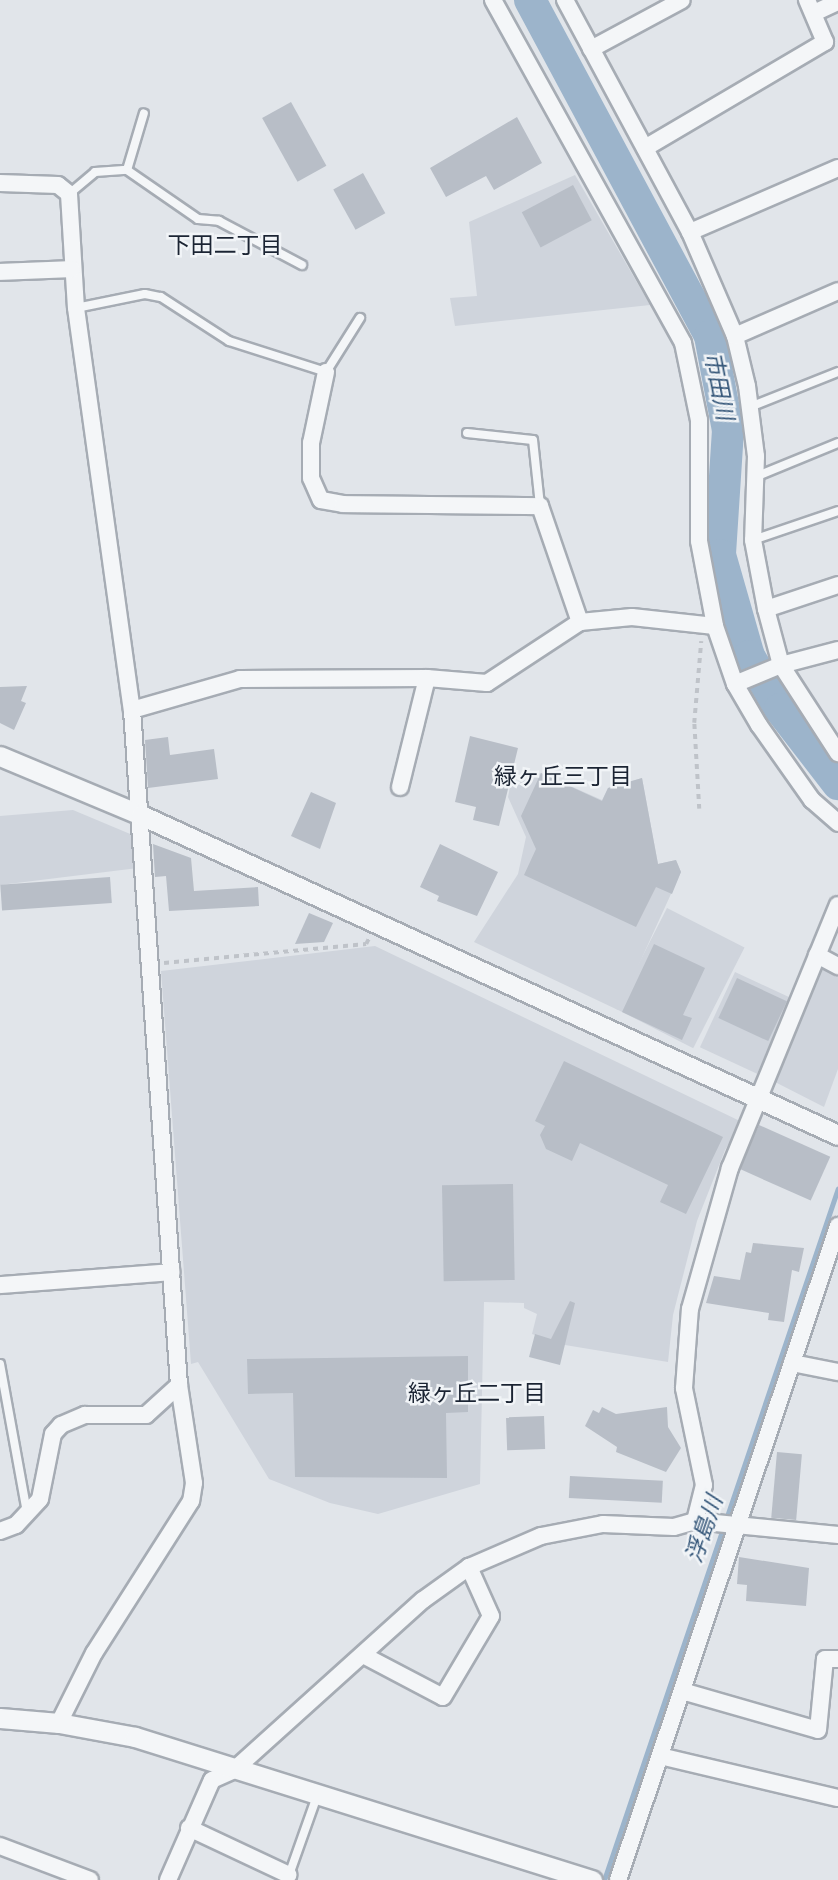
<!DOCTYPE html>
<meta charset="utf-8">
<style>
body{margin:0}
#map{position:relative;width:838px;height:1880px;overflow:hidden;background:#e1e5ea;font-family:Helvetica,"Noto Sans JP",sans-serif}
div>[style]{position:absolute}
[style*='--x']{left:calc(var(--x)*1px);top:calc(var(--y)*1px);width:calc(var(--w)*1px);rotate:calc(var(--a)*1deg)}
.built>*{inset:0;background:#cfd4dc;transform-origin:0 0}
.stream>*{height:5px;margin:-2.5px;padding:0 2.5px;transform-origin:2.5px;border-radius:2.5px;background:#9cb4cb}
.river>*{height:32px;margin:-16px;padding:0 16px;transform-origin:16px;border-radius:16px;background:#9cb4cb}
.building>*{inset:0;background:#b8bec7;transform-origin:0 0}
.path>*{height:3.5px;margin-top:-1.75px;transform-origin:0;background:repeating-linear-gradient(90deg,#bfc3c9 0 5px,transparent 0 10px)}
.roads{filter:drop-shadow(2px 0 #a6acb4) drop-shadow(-2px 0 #a6acb4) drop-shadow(0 2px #a6acb4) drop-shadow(0 -2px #a6acb4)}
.service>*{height:8px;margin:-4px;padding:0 4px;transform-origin:4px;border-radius:4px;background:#f4f6f8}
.minor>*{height:16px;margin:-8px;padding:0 8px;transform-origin:8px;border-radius:8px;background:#f4f6f8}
.tertiary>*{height:19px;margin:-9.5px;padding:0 9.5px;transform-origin:9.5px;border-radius:9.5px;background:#f4f6f8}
span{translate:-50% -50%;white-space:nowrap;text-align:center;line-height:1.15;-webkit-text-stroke:5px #f1f4f7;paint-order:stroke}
.neighbourhood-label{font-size:23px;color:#1b2433}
.water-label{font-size:23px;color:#325477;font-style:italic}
</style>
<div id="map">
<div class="built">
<div style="clip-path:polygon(575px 175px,650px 305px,455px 326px,450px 298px,477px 296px,469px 222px)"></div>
<div style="clip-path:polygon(541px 773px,602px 800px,608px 788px,642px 778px,658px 864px,676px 860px,681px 872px,618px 1010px,474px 942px,518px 874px,526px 837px,508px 797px,510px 787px)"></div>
<div style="clip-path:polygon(73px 810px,135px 836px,138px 868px,0 885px,0 816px)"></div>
<div style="left:667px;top:908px;width:87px;height:113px;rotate:27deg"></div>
<div style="clip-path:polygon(375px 946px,742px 1122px,725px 1150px,697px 1221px,673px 1315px,668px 1362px,565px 1345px,532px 1334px,537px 1314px,524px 1308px,524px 1303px,484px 1302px,480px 1484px,378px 1514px,330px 1503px,269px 1479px,198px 1362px,191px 1364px,161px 971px)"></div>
<div style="clip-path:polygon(829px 965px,838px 971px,838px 1069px,824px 1107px,775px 1082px,820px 966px)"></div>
<div style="left:735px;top:972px;width:63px;height:83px;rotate:25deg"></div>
</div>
<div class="stream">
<div style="--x:604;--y:1880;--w:730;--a:-71.32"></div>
</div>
<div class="river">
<div style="--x:530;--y:0;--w:381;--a:61.8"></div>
<div style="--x:710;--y:336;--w:96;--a:79.2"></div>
<div style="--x:728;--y:430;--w:125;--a:93.7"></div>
<div style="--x:720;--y:555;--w:105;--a:74"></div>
<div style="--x:749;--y:656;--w:61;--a:59.7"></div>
<div style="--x:780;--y:709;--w:95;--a:52.3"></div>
</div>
<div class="building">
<div style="left:291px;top:102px;width:73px;height:33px;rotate:61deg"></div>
<div style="clip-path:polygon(517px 117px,542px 163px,494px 190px,486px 176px,446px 197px,430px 168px)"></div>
<div style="left:363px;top:173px;width:46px;height:34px;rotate:61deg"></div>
<div style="left:573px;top:185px;width:40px;height:58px;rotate:62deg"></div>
<div style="clip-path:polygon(27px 686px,21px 701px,26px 703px,14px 730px,0 723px,0 687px)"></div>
<div style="clip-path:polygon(470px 736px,518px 748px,499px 826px,473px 820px,476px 807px,455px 802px)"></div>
<div style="clip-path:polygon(168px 737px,170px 755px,214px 749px,218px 779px,148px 788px,145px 740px)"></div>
<div style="clip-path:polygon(541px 773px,602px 801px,608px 788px,642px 778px,658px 864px,676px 860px,681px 872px,672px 894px,656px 887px,636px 927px,524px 875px,536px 849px,521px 816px)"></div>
<div style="clip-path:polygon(311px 792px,336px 803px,320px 849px,291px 836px)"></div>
<div style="clip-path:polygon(153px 844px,191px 858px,194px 891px,258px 887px,259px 906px,169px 911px,166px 876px,155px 877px)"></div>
<div style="clip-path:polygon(440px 844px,498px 872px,477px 916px,437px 901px,439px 896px,420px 887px)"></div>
<div style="left:110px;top:877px;width:26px;height:110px;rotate:86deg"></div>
<div style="clip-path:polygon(309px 913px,333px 923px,324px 942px,295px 944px)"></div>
<div style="clip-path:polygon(654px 944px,705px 968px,683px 1015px,692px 1018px,682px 1040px,622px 1012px)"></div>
<div style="left:737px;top:978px;width:55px;height:44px;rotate:25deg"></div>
<div style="clip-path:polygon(564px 1061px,723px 1137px,686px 1214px,660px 1202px,668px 1185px,580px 1143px,572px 1161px,546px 1149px,540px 1135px,545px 1126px,535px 1121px)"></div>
<div style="left:759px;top:1125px;width:78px;height:48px;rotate:24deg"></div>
<div style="left:513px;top:1184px;width:96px;height:71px;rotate:89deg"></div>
<div style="clip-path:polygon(753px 1243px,804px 1248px,799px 1272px,792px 1270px,784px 1322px,768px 1320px,769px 1313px,706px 1303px,714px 1276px,740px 1280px,746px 1252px,751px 1253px)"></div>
<div style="clip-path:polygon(570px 1301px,575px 1303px,560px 1365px,529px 1357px,535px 1334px,551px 1339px)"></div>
<div style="clip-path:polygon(468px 1356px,468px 1412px,446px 1413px,447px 1478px,295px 1477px,293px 1393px,248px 1394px,247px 1359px)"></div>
<div style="clip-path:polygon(602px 1407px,616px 1414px,667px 1407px,668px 1427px,681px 1448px,666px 1472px,616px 1452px,617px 1447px,585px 1426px,593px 1410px,599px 1413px)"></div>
<div style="left:544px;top:1416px;width:33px;height:38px;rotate:88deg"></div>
<div style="left:777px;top:1452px;width:25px;height:66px;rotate:5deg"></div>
<div style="left:570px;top:1476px;width:93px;height:22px;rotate:3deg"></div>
<div style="clip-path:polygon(739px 1557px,809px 1568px,806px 1606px,746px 1601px,747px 1585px,737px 1584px)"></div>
</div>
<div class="path">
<div style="--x:699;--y:809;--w:86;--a:-93.3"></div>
<div style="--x:694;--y:723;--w:82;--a:-85.1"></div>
<div style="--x:164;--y:963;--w:203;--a:-5.4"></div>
<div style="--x:366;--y:944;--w:7;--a:-63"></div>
</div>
<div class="roads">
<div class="service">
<div style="--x:127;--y:170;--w:59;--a:-73.4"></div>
<div style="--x:69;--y:194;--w:34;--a:-40"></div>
<div style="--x:95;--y:172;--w:32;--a:-4"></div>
<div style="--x:127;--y:170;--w:86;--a:34.6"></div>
<div style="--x:198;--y:219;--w:21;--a:5"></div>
<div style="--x:219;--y:221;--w:94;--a:27.9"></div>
<div style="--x:76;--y:308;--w:70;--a:-11.5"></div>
<div style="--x:145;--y:294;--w:16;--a:11"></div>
<div style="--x:161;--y:297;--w:81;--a:32.9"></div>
<div style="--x:229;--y:341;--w:102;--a:17.7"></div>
<div style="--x:326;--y:372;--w:64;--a:-57.8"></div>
<div style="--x:750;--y:407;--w:95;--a:-21.7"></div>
<div style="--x:467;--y:433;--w:66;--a:6.1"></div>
<div style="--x:533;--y:440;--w:66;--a:83.9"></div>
<div style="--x:755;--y:477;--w:90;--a:-22.3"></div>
<div style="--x:753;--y:540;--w:90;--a:-18.8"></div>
<div style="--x:0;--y:1364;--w:150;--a:79.7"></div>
<div style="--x:289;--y:1875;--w:84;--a:-70.5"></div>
</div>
<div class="minor">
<div style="--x:493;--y:0;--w:392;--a:61"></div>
<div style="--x:683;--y:343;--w:79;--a:78.3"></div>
<div style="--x:699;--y:420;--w:121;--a:90"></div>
<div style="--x:699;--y:541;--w:86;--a:79.3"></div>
<div style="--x:715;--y:626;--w:61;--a:71"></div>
<div style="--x:735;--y:684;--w:48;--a:59.7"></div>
<div style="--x:759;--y:725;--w:92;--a:54.8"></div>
<div style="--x:812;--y:800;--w:35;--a:41"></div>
<div style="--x:565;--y:0;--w:264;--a:61.7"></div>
<div style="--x:690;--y:232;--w:113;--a:66.6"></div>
<div style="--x:735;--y:336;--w:51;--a:76.5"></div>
<div style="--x:747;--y:386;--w:71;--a:82.7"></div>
<div style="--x:756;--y:456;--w:84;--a:92"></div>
<div style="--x:753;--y:540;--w:70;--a:79.3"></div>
<div style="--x:766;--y:609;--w:58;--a:75"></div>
<div style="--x:781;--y:665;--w:105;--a:57.1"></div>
<div style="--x:814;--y:13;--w:26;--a:-25"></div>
<div style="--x:591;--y:49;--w:103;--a:-28.3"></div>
<div style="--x:645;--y:148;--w:209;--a:-30.5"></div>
<div style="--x:825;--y:42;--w:46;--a:-113.2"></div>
<div style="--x:0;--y:183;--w:58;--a:2"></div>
<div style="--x:58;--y:185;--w:14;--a:39"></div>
<div style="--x:69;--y:194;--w:114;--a:86.5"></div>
<div style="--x:76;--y:308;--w:406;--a:82.1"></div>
<div style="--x:132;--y:710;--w:677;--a:86.02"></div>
<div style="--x:179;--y:1385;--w:99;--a:81.3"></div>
<div style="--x:194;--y:1483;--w:18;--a:99"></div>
<div style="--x:191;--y:1501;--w:180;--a:122.5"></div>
<div style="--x:94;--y:1653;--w:78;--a:116.6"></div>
<div style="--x:690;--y:232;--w:161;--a:-23.4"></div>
<div style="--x:0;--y:272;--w:72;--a:-2.4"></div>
<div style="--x:735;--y:336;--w:112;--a:-23.6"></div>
<div style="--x:326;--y:372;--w:73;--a:101.9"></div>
<div style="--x:311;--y:443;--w:35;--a:90"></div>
<div style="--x:311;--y:478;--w:24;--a:66"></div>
<div style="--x:321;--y:500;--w:22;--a:10"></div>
<div style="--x:343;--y:504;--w:197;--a:0.6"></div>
<div style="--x:540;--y:506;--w:123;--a:71"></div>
<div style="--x:766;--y:609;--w:76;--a:-18.4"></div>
<div style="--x:735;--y:684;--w:50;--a:-22.4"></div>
<div style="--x:781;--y:665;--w:59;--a:-14.7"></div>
<div style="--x:132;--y:710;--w:112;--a:-16"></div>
<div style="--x:240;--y:679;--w:187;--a:-0.3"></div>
<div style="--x:427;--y:678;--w:60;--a:4.8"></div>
<div style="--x:487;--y:683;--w:111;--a:-33.3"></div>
<div style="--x:580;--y:622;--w:52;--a:-5.5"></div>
<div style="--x:632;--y:617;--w:83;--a:6.2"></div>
<div style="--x:400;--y:787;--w:112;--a:-76.1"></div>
<div style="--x:817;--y:955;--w:24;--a:28"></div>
<div style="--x:0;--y:1285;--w:172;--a:-4.3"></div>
<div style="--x:792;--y:1363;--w:47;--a:11.1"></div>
<div style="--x:695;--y:1521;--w:37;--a:-76"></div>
<div style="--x:704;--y:1485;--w:99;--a:-101.7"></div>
<div style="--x:684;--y:1388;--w:79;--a:-85.7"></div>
<div style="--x:690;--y:1309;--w:147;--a:-74.2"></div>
<div style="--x:730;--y:1168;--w:284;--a:-67.7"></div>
<div style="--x:0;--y:1531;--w:17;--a:-21"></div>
<div style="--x:16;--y:1525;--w:35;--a:-47"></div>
<div style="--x:40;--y:1499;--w:66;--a:-78.7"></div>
<div style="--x:53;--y:1434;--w:12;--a:-48"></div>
<div style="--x:61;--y:1425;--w:26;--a:-23"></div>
<div style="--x:85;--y:1415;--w:61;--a:0"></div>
<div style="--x:146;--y:1415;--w:45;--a:-42.3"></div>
<div style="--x:363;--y:1655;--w:90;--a:27.7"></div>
<div style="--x:443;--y:1697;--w:94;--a:-59.3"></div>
<div style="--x:491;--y:1616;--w:54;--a:-114.2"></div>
<div style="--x:682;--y:1691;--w:141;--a:16"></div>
<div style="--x:818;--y:1730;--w:71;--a:-84.4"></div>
<div style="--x:825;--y:1659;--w:13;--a:0"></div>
<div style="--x:660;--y:1756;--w:183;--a:13.3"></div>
<div style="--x:189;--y:1828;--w:110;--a:25.2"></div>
<div style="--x:0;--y:1846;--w:96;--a:20.7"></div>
<div style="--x:168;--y:1880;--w:109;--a:-66.3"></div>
<div style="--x:212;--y:1780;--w:24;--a:-24"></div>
<div style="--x:234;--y:1770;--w:254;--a:-42"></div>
<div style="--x:423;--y:1600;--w:57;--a:-35.7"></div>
<div style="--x:469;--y:1567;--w:78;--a:-23.3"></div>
<div style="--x:541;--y:1536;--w:63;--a:-11"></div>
<div style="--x:603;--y:1524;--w:71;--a:2.4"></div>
<div style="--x:674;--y:1527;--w:22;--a:-16"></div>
<div style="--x:695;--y:1521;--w:144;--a:5.6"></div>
<div style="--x:618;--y:1880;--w:690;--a:-71.41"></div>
</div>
<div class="tertiary">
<div style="--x:0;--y:756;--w:153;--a:22.7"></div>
<div style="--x:141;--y:815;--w:767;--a:24.66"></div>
<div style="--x:0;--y:1718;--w:59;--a:4.8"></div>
<div style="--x:59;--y:1723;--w:77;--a:10.4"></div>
<div style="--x:135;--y:1737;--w:479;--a:17.4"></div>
</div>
</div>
<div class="neighbourhood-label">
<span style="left:225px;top:245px">下田二丁目</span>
<span style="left:563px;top:776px">緑ヶ丘三丁目</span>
<span style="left:477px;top:1393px">緑ヶ丘二丁目</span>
</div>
<div class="water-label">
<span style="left:719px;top:386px;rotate:79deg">市田川</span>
<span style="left:704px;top:1529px;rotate:-71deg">浮島川</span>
</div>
</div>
